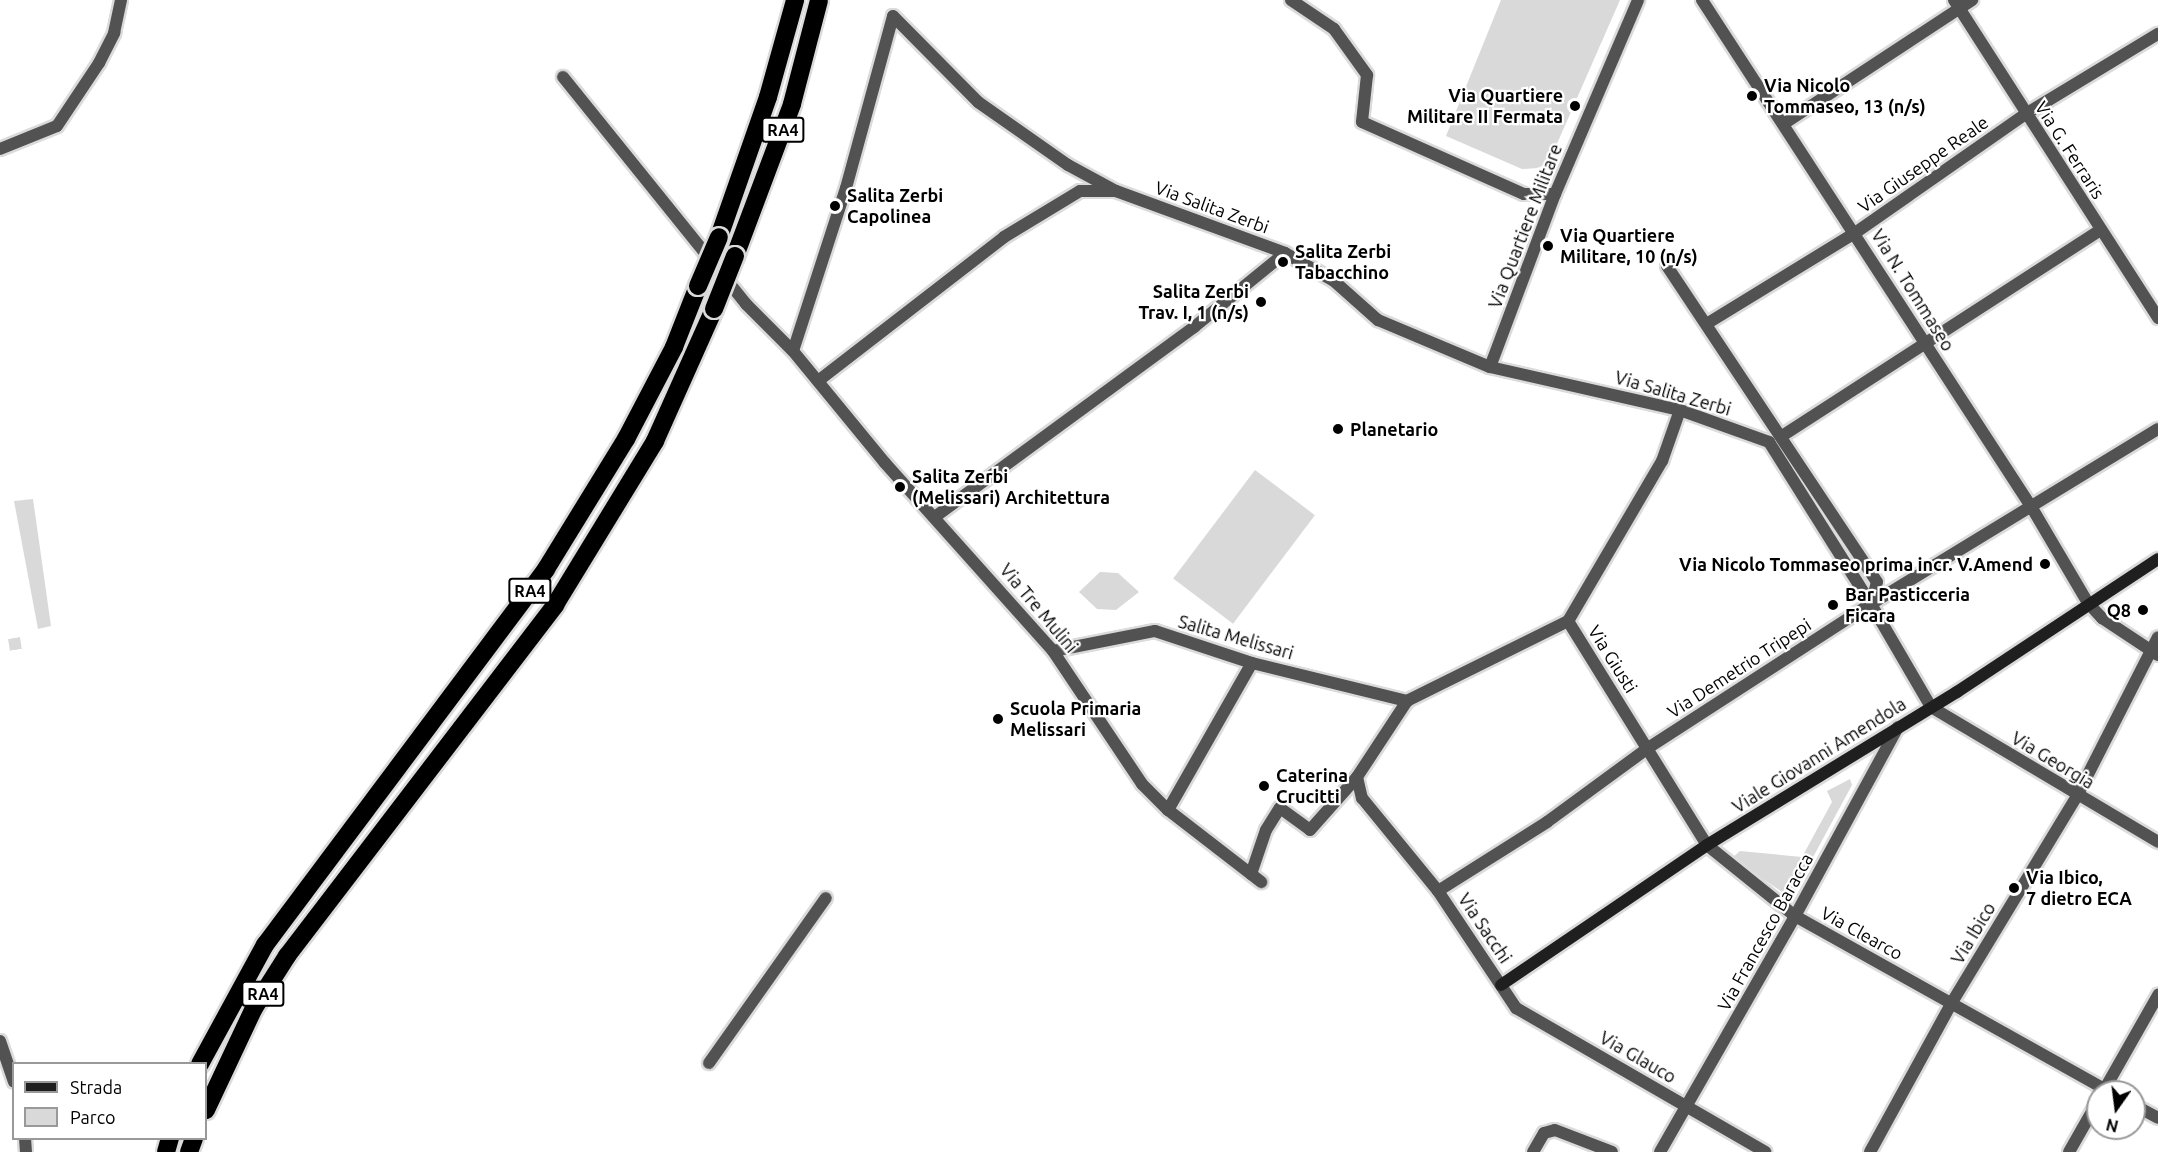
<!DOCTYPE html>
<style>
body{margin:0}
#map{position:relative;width:2158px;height:1152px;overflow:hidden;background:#fff;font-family:Ubuntu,sans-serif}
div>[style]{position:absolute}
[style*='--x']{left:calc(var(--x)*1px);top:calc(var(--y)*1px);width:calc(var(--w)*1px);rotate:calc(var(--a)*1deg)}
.green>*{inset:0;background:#d9d9d9;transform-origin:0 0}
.street-tunnel>*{height:12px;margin-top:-6px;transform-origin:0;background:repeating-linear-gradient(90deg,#d9d9d9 0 12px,transparent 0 18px)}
.roads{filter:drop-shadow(2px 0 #dbdbdb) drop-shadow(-2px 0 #dbdbdb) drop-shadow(0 2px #dbdbdb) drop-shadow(0 -2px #dbdbdb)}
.street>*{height:12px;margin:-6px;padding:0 6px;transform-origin:6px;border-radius:6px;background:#525252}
.secondary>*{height:12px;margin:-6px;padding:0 6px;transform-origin:6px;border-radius:6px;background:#1f1f1f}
.highway>*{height:18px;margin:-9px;padding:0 9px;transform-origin:9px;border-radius:9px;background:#000}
.bridges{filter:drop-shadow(2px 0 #dbdbdb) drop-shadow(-2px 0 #dbdbdb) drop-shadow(0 2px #dbdbdb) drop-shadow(0 -2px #dbdbdb)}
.highway-bridge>*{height:18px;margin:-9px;padding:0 9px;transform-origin:9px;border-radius:9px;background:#000}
.dots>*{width:16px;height:16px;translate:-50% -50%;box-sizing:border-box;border:3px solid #fff;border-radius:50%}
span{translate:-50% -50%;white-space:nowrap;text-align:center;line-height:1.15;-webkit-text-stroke:4.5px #fff;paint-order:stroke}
.shield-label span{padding:2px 4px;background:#fff;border:2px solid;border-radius:4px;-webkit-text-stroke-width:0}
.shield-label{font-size:16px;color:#000;font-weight:700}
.poi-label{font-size:18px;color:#000;font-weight:700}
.left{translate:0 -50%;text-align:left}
.right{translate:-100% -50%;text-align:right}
.street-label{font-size:18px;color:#000}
.legend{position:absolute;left:12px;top:1062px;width:195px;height:78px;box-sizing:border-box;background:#fff;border:2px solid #999;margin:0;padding:8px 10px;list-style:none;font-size:18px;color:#000}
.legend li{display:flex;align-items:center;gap:12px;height:30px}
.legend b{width:30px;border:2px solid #999}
.north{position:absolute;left:2086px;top:1080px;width:60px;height:60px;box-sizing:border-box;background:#fff;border:2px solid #999;border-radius:50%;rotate:194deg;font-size:16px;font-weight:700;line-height:24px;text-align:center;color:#000}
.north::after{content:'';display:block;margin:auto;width:21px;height:27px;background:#000;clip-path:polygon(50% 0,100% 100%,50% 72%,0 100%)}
</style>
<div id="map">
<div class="green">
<div style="clip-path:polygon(1501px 0,1620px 0,1549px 162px,1538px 168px,1522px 169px,1446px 136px)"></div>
<div style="left:1255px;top:470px;width:75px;height:136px;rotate:37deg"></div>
<div style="clip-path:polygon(33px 499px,51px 626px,38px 629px,14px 501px)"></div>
<div style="clip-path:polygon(1100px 572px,1118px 573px,1139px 592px,1116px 610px,1097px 609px,1079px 592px)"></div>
<div style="clip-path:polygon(1850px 779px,1852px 785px,1791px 898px,1732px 858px,1740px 851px,1802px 857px,1832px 802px,1827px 791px)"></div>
</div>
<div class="street-tunnel">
<div style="--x:14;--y:638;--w:12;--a:81"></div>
</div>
<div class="roads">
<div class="street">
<div style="--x:1291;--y:0;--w:52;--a:34"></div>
<div style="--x:1334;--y:29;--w:57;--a:54.3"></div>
<div style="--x:1367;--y:75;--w:47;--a:96.1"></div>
<div style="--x:1362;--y:122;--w:177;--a:24"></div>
<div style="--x:1524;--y:194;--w:31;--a:0"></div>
<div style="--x:1702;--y:0;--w:606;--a:56.99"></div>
<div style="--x:2032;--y:508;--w:110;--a:59.5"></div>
<div style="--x:2088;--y:603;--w:21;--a:47"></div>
<div style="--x:2102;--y:618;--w:67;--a:33.5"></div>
<div style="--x:1954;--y:0;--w:378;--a:57.3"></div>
<div style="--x:563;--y:77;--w:292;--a:51.1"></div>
<div style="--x:746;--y:304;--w:66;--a:45"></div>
<div style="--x:793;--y:351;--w:145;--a:50.6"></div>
<div style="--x:885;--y:463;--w:252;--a:48.2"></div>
<div style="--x:1053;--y:651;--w:160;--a:56.2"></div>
<div style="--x:1142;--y:784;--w:37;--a:45"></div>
<div style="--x:1168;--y:810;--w:118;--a:37.7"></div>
<div style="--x:1785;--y:123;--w:224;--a:-33.3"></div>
<div style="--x:0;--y:149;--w:61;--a:-22"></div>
<div style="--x:57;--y:126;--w:76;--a:-56.3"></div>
<div style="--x:99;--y:63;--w:34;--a:-63"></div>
<div style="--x:114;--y:33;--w:34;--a:-78"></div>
<div style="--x:1667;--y:266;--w:379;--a:56.4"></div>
<div style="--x:1877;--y:582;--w:23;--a:105"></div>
<div style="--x:1871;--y:604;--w:119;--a:59.8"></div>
<div style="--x:1931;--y:707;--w:264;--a:30.7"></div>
<div style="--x:1708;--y:323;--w:172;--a:-31.5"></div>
<div style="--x:1855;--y:233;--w:206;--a:-34.9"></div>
<div style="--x:2024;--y:115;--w:157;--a:-31.2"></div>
<div style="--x:793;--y:351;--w:171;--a:-72"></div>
<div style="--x:846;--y:188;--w:178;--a:-74.7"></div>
<div style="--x:893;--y:16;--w:121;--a:45.3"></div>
<div style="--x:978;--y:102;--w:110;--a:35"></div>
<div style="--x:1068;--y:165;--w:55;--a:28.4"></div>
<div style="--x:1116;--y:191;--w:180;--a:20.1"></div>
<div style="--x:1285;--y:253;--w:56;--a:29.7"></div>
<div style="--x:1334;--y:281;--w:59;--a:41.6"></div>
<div style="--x:1378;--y:320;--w:121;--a:22.8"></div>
<div style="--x:1490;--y:367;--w:195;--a:12.8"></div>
<div style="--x:1680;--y:410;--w:95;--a:19.8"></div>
<div style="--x:1769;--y:442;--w:191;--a:57.8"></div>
<div style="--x:1490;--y:367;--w:185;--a:-69.4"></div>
<div style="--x:1555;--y:194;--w:211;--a:-66.8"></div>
<div style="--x:818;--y:381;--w:235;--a:-37.7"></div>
<div style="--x:1004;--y:237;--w:89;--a:-31.2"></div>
<div style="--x:1080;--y:191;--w:35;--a:0"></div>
<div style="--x:1680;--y:410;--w:54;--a:109.4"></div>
<div style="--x:1662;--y:461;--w:186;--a:120.4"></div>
<div style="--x:1568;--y:621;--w:180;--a:153.6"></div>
<div style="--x:1407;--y:701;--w:91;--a:123.3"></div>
<div style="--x:1357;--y:777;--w:22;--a:77"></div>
<div style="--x:1362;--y:798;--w:120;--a:50.7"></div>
<div style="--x:1438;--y:891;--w:141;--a:56.3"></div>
<div style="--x:1516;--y:1008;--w:288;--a:30"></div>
<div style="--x:1782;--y:436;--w:379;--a:-32.9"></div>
<div style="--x:936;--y:516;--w:320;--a:-36.2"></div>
<div style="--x:1194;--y:327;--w:117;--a:-39.1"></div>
<div style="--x:1568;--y:621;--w:264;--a:58.2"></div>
<div style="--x:1707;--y:845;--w:113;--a:38.9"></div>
<div style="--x:1795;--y:916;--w:361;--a:29.2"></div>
<div style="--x:1053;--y:651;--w:104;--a:-11.1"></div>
<div style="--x:1155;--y:631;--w:102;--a:18.3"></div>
<div style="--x:1252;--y:663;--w:160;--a:13.8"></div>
<div style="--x:1168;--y:810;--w:169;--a:-60.3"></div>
<div style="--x:1251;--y:874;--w:46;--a:-71.2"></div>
<div style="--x:1266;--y:830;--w:26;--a:-58"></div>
<div style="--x:1280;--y:808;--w:37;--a:36"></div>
<div style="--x:1310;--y:830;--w:71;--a:-48.4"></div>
<div style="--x:1438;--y:891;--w:129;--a:-32.3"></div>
<div style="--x:1547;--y:822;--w:125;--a:-36.2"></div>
<div style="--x:1648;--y:748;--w:265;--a:-32.9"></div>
<div style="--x:1871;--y:604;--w:336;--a:-31.4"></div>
<div style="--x:0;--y:1041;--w:43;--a:71.1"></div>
<div style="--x:709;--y:1063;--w:202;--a:-54.7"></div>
<div style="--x:2103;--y:1092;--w:112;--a:-60.4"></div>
<div style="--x:2134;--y:1105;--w:27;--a:28"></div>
<div style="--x:25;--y:1138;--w:14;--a:86"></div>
<div style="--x:1533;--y:1152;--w:22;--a:-60"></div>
<div style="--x:1544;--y:1133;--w:11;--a:-15"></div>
<div style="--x:1555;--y:1130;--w:61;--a:21.1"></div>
<div style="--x:1660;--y:1152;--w:272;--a:-60.2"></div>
<div style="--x:1795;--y:916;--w:215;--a:-61.4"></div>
<div style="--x:1870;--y:1152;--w:169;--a:-61.3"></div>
<div style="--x:1951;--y:1004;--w:243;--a:-58.8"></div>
<div style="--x:2077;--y:796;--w:178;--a:-63"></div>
<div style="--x:2069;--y:1152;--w:59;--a:-60.4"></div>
</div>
<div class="secondary">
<div style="--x:1501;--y:985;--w:249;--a:-34.2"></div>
<div style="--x:1707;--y:845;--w:293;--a:-31.5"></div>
<div style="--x:1957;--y:692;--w:241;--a:-33.5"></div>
</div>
<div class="highway">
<div style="--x:719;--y:237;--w:148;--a:-70.7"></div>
<div style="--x:768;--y:97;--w:101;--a:-74.4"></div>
<div style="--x:735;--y:256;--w:162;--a:-69.4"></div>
<div style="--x:792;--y:104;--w:107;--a:-75.4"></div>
<div style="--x:200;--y:1064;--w:136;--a:-61.4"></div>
<div style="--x:265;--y:945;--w:469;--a:-53.2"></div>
<div style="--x:546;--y:569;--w:153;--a:-58.4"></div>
<div style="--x:626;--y:439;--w:104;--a:-62.4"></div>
<div style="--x:674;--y:347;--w:66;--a:-68.5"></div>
<div style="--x:206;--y:1110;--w:113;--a:-64.8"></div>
<div style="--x:254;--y:1008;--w:62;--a:-57.6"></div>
<div style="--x:287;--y:956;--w:442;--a:-52.6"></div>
<div style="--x:555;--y:605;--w:192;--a:-58.6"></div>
<div style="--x:655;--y:441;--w:145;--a:-65.9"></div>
<div style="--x:166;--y:1152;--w:15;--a:-74"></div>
<div style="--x:189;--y:1152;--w:15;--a:-70"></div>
</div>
</div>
<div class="bridges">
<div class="highway-bridge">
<div style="--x:698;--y:286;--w:53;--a:-66.8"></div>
<div style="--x:714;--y:309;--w:57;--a:-68.4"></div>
</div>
</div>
<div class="dots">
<div style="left:1752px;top:96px;background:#000"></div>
<div style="left:1575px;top:106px;background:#000"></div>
<div style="left:835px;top:206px;background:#000"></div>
<div style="left:1548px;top:246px;background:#000"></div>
<div style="left:1283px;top:262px;background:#000"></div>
<div style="left:1261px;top:302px;background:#000"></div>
<div style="left:1338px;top:429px;background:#000"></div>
<div style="left:900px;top:487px;background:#000"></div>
<div style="left:2045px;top:564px;background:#000"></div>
<div style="left:1833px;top:605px;background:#000"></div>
<div style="left:2143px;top:610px;background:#000"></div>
<div style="left:998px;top:719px;background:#000"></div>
<div style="left:1264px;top:786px;background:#000"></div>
<div style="left:2014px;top:888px;background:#000"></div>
</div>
<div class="shield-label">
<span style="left:783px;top:130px">RA4</span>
<span style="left:530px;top:591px">RA4</span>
<span style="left:263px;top:994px">RA4</span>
</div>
<div class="poi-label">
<span class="left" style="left:1764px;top:96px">Via Nicolo<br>Tommaseo, 13 (n/s)</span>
<span class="right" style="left:1563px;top:106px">Via Quartiere<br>Militare II Fermata</span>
<span class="left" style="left:847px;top:206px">Salita Zerbi<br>Capolinea</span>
<span class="left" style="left:1560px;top:246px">Via Quartiere<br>Militare, 10 (n/s)</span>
<span class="left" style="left:1295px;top:262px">Salita Zerbi<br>Tabacchino</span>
<span class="right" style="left:1249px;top:302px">Salita Zerbi<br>Trav. I, 1 (n/s)</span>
<span class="left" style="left:1350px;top:429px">Planetario</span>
<span class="left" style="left:912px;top:487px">Salita Zerbi<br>(Melissari) Architettura</span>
<span class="right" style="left:2033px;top:564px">Via Nicolo Tommaseo prima incr. V.Amend</span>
<span class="left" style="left:1845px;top:605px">Bar Pasticceria<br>Ficara</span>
<span class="right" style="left:2131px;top:610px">Q8</span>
<span class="left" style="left:1010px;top:719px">Scuola Primaria<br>Melissari</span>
<span class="left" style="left:1276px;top:786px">Caterina<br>Crucitti</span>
<span class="left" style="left:2026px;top:888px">Via Ibico,<br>7 dietro ECA</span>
</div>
<div class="street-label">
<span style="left:2070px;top:150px;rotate:57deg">Via G. Ferraris</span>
<span style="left:1923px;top:164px;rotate:-35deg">Via Giuseppe Reale</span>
<span style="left:1212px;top:207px;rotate:20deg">Via Salita Zerbi</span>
<span style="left:1525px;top:226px;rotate:-69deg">Via Quartiere Militare</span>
<span style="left:1913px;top:290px;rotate:58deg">Via N. Tommaseo</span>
<span style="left:1673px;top:393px;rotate:16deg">Via Salita Zerbi</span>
<span style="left:1039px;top:608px;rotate:50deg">Via Tre Mulini</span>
<span style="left:1236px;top:637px;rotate:16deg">Salita Melissari</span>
<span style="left:1613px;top:659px;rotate:58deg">Via Giusti</span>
<span style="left:1739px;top:668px;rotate:-33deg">Via Demetrio Tripepi</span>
<span style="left:1819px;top:755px;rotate:-32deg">Viale Giovanni Amendola</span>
<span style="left:2053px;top:760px;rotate:31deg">Via Georgia</span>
<span style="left:1485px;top:928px;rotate:56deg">Via Sacchi</span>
<span style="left:1765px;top:932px;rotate:-61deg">Via Francesco Baracca</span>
<span style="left:1862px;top:933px;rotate:29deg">Via Clearco</span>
<span style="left:1973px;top:933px;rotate:-59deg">Via Ibico</span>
<span style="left:1638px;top:1057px;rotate:30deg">Via Glauco</span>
</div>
<ul class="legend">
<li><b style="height:8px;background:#1f1f1f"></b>Strada</li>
<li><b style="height:16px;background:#d9d9d9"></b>Parco</li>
</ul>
<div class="north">N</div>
</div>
